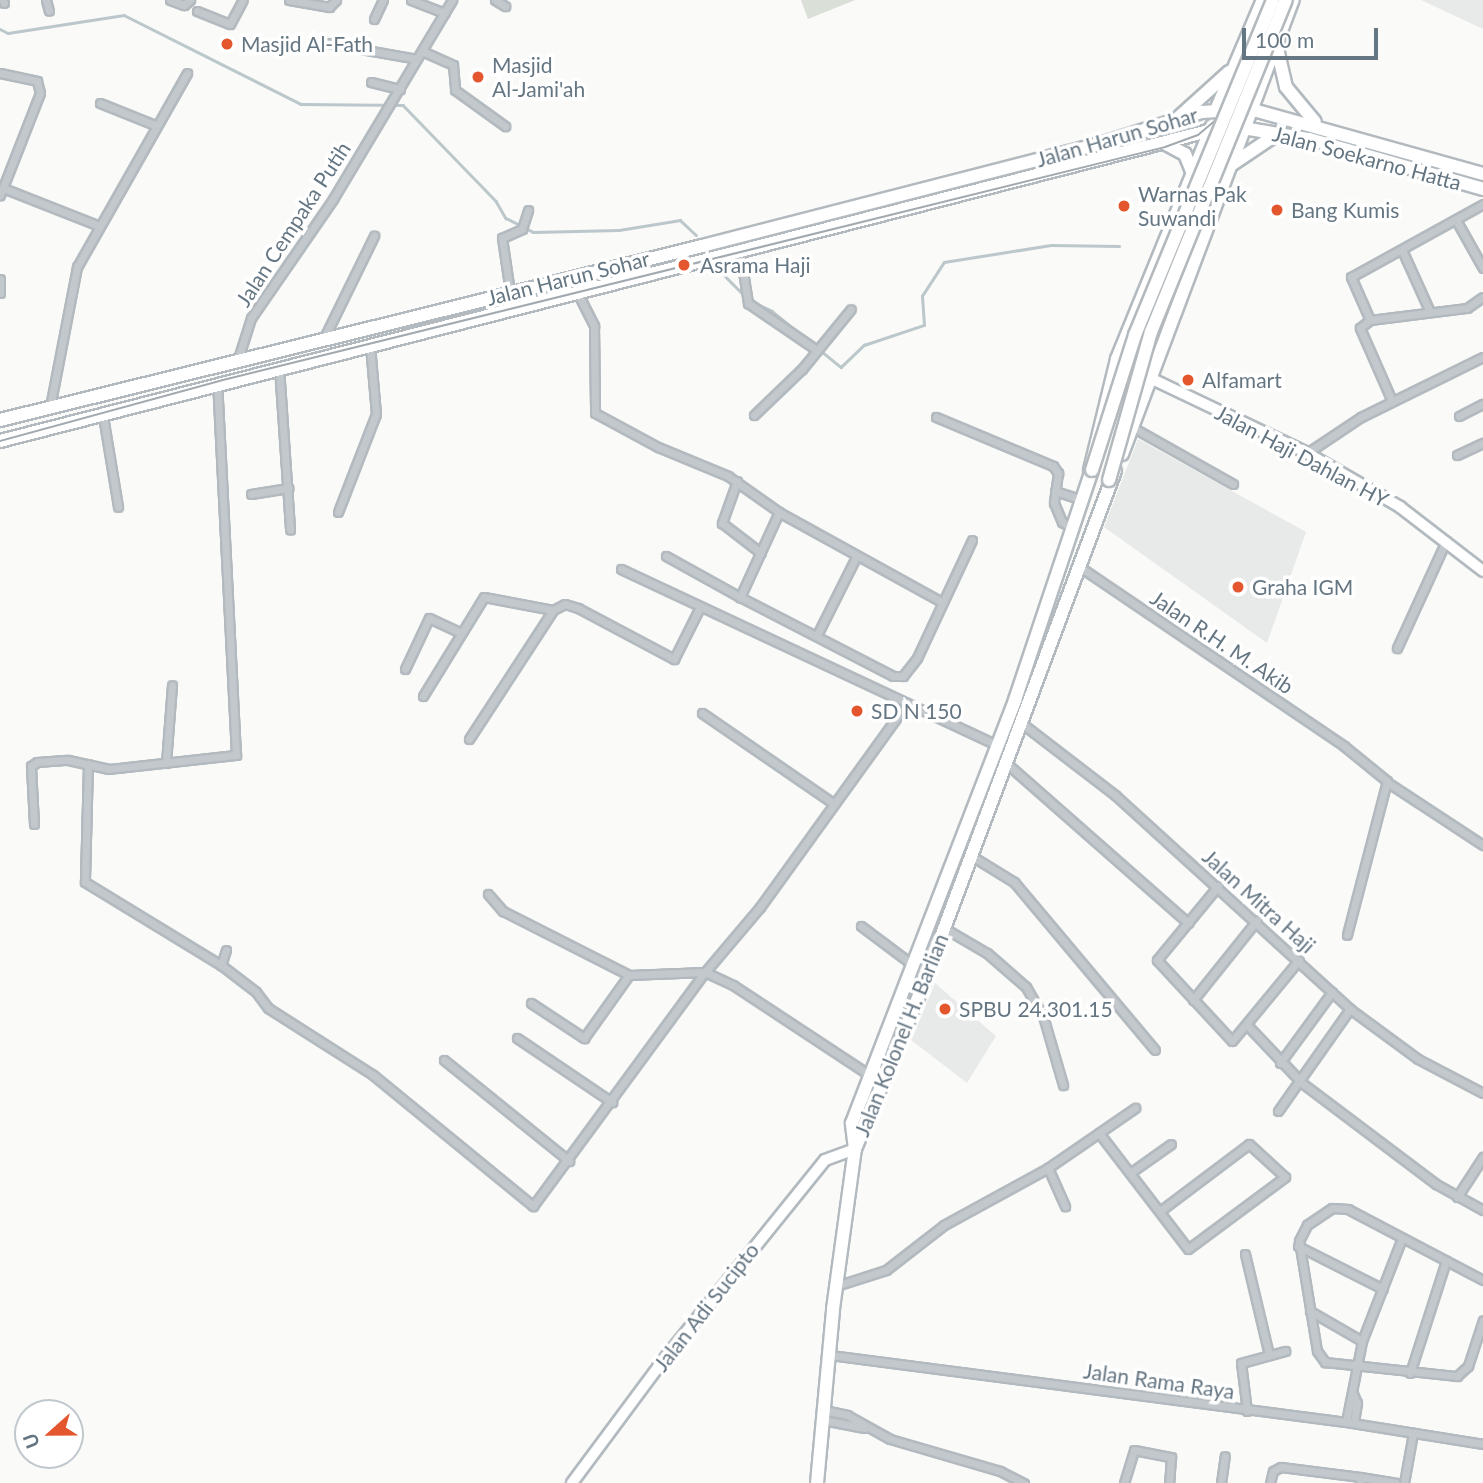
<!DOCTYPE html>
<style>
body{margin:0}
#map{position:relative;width:1483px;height:1483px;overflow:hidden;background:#fafaf8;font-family:Lato,sans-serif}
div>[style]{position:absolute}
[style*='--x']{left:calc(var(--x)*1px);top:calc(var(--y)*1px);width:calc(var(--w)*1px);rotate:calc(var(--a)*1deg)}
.built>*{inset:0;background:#e8e9e9}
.green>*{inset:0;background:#dadfd7}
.stream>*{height:2.5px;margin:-1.25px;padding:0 1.25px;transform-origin:1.25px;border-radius:1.25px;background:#bbc7cb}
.roads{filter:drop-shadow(2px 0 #b3babf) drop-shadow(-2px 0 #b3babf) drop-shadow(0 2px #b3babf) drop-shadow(0 -2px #b3babf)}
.street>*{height:7px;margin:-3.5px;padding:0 3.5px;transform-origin:3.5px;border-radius:3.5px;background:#c3c8cc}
.secondary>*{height:10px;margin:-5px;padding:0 5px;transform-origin:5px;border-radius:5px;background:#fff}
.highway>*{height:12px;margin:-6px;padding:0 6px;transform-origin:6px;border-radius:6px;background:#fff}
.tram>*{height:2px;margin:-1px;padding:0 1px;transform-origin:1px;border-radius:1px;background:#a2aab0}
.bridges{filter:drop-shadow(2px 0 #b4b9bd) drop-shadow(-2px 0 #b4b9bd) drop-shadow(0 2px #b4b9bd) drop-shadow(0 -2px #b4b9bd)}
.highway-bridge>*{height:12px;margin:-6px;padding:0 6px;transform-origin:6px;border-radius:6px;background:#fff}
.dots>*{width:19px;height:19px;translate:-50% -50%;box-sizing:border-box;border:4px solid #fff;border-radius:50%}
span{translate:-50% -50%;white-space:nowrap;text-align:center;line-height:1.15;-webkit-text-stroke:7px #fff;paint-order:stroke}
.poi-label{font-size:21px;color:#657683}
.left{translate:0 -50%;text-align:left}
.street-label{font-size:21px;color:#657683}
.north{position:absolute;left:14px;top:1399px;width:70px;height:70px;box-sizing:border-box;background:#fff;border:2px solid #c1c8cd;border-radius:50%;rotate:249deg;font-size:19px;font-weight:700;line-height:28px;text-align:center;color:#657683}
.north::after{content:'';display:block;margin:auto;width:24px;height:32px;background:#e4572e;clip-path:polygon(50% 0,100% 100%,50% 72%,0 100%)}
.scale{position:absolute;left:1242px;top:28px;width:136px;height:32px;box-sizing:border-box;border:4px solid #657683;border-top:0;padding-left:9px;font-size:21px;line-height:24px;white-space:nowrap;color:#657683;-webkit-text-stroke:5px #fff;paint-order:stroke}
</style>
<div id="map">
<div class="built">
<div style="clip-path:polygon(1421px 0,1483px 0,1483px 29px)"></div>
<div style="clip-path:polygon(1138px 439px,1306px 532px,1267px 643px,1104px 527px)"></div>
<div style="clip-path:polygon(935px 983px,996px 1036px,967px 1083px,911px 1040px)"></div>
</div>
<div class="green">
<div style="clip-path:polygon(801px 0,855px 0,808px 19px)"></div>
</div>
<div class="stream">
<div style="--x:0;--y:29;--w:9;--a:27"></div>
<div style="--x:8;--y:33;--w:117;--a:-8.8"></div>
<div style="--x:124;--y:15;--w:198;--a:26.7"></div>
<div style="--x:301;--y:104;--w:102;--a:0.6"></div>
<div style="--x:403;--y:105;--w:134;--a:45.9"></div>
<div style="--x:496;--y:201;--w:20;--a:60"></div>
<div style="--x:506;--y:218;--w:30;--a:27"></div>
<div style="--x:533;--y:232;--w:86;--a:-1.3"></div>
<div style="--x:619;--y:230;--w:62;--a:-9.3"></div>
<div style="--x:680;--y:220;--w:22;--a:43"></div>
<div style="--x:723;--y:274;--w:31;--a:45"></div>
<div style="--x:750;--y:301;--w:24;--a:24"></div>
<div style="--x:772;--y:311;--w:89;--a:39.1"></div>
<div style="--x:841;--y:367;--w:32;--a:-44"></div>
<div style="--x:864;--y:345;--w:63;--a:-18.4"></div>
<div style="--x:924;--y:325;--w:29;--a:-94"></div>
<div style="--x:922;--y:296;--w:40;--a:-57.1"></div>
<div style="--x:944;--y:262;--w:108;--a:-9"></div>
<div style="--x:1051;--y:245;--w:68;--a:0.8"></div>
</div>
<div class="roads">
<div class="street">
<div style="--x:3;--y:0;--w:3;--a:72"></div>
<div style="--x:46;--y:0;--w:11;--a:75"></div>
<div style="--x:170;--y:0;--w:15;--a:20"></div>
<div style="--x:184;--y:5;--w:8;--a:-40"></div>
<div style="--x:289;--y:0;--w:41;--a:9.9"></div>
<div style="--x:329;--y:7;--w:10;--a:-45"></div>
<div style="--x:411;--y:0;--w:36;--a:21"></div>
<div style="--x:495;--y:0;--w:12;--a:31"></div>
<div style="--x:197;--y:11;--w:35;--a:22"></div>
<div style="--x:230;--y:24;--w:27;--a:-62"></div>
<div style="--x:374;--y:19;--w:21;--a:-65"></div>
<div style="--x:321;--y:42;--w:97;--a:10"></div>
<div style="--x:422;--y:51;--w:34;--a:24"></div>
<div style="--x:453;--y:65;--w:25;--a:85"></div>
<div style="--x:455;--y:90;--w:62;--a:35.8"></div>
<div style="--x:0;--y:73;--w:38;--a:12"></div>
<div style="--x:37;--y:81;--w:12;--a:76"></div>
<div style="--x:40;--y:93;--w:110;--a:111.4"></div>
<div style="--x:371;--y:82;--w:30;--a:14"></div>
<div style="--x:100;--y:103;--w:59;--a:21.8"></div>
<div style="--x:3;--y:188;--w:101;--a:21.5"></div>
<div style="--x:1456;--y:220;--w:55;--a:60.6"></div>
<div style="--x:1402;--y:250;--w:68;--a:65.7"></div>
<div style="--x:740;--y:252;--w:52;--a:81.1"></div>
<div style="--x:748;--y:303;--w:83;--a:34.3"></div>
<div style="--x:0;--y:279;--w:14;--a:90"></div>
<div style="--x:510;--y:292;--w:55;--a:-98.4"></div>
<div style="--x:502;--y:238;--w:22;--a:-24"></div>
<div style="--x:522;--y:229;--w:20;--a:-72"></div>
<div style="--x:578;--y:294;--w:36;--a:63"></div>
<div style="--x:594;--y:326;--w:87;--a:89.3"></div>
<div style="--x:595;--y:413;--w:72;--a:28.4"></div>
<div style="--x:658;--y:447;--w:76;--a:22.5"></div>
<div style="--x:728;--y:476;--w:62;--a:35.2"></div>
<div style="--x:1370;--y:320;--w:47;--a:-113.8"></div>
<div style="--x:1351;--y:277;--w:151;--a:-28.9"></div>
<div style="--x:324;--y:338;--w:114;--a:-63.9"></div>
<div style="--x:237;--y:362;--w:46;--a:-72.3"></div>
<div style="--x:251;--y:318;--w:145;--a:-55.4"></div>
<div style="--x:333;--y:199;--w:232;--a:-59.1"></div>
<div style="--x:279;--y:367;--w:163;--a:86.1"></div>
<div style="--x:1392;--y:401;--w:80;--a:-113.7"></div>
<div style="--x:1360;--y:328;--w:13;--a:-39"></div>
<div style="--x:1370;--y:320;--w:98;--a:-7.1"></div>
<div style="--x:1467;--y:308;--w:19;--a:-35"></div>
<div style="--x:50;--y:407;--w:143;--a:-79.1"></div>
<div style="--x:77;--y:267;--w:223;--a:-60.4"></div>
<div style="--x:754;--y:415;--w:66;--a:-43.8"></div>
<div style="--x:802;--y:369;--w:77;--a:-50.8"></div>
<div style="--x:103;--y:416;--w:92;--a:80.6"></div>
<div style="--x:1459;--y:416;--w:27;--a:-27"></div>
<div style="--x:936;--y:417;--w:127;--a:22.7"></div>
<div style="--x:1053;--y:466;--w:9;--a:54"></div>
<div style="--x:1058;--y:473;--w:30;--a:98"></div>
<div style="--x:1054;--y:503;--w:21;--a:67"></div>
<div style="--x:1062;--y:522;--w:14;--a:30"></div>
<div style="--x:1132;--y:427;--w:116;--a:29.4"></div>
<div style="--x:1307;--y:453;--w:65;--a:-33.7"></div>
<div style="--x:1361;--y:417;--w:136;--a:-26.2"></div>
<div style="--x:1457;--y:455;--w:29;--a:-25"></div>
<div style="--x:737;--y:481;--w:45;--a:109.7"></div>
<div style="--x:722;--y:523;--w:49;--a:37.6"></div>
<div style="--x:1055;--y:491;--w:28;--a:18"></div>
<div style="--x:251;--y:494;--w:38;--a:-9"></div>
<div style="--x:338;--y:512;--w:105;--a:-68.8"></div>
<div style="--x:376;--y:414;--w:68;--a:-95"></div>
<div style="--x:666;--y:556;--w:85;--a:29"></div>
<div style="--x:1080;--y:567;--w:319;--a:34.1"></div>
<div style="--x:1344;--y:746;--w:55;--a:39.1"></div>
<div style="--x:1387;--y:781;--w:159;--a:104.6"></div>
<div style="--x:621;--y:569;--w:415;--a:25.1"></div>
<div style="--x:940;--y:601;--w:184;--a:-151.1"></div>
<div style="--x:779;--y:512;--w:94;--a:114.6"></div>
<div style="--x:740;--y:597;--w:172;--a:27.3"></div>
<div style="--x:893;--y:676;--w:10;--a:0"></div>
<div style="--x:903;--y:676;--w:23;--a:-52"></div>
<div style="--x:917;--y:658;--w:130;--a:-65"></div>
<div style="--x:817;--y:635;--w:87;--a:-63.4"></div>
<div style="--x:1397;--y:648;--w:118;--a:-65.4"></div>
<div style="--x:405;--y:669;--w:56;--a:-64.8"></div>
<div style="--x:429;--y:618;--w:35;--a:25"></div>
<div style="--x:423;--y:696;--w:116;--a:-58.4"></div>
<div style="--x:484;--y:597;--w:70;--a:10.7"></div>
<div style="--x:702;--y:713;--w:159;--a:34.5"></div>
<div style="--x:1020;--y:722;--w:120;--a:37.5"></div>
<div style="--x:1115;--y:795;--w:318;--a:42.3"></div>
<div style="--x:1350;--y:1009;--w:84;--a:36.3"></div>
<div style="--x:1418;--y:1059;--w:73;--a:27.6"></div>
<div style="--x:469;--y:739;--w:154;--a:-56.9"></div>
<div style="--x:553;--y:610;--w:13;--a:-27"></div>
<div style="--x:565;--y:604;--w:14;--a:17"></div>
<div style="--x:578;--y:608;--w:109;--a:28"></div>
<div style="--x:674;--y:659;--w:58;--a:-63.4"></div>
<div style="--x:1005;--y:762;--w:244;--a:41.3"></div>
<div style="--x:166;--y:763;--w:78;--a:-85.6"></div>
<div style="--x:88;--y:764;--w:118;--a:91.5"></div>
<div style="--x:85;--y:882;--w:159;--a:31.4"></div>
<div style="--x:1387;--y:782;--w:115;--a:33.3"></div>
<div style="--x:34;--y:824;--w:58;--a:-93"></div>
<div style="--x:31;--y:766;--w:7;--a:-34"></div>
<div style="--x:37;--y:762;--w:31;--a:-4"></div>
<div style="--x:68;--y:760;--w:42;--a:12.4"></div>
<div style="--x:109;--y:769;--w:128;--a:-6.3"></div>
<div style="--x:236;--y:755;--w:372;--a:-92.9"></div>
<div style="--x:970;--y:855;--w:52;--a:31.5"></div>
<div style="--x:1014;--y:882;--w:219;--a:50"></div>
<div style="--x:1218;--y:886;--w:96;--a:129.5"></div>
<div style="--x:1157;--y:960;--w:110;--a:47.2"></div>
<div style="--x:1232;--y:1041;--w:105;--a:-50.4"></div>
<div style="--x:488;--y:894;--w:23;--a:49"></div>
<div style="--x:503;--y:911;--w:141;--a:26.9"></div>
<div style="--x:629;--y:975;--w:76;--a:-2.3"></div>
<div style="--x:705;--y:972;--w:31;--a:25"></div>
<div style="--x:733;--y:985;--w:165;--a:33.4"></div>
<div style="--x:861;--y:926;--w:65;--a:36.9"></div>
<div style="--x:944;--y:928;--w:50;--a:30.2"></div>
<div style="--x:987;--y:953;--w:52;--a:41.1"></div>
<div style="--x:1026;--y:987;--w:34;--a:60"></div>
<div style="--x:1043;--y:1016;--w:72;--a:73.8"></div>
<div style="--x:226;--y:950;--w:16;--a:108"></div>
<div style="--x:221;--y:965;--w:44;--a:37.6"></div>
<div style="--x:256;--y:992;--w:20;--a:53"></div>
<div style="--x:268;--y:1008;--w:125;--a:32.5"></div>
<div style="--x:373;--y:1075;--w:207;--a:39.3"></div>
<div style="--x:533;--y:1206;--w:290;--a:-53.7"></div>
<div style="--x:705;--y:972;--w:85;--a:-49.8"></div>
<div style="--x:760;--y:907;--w:251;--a:-54.2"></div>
<div style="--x:1193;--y:1000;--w:102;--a:-51.3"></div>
<div style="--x:531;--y:1003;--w:64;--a:33.4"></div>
<div style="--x:584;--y:1038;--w:77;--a:-54.5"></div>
<div style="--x:1247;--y:1025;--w:80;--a:46.5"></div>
<div style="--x:1302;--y:1083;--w:168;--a:37"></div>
<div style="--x:1436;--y:1184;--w:54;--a:29"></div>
<div style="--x:517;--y:1038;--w:115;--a:34"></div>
<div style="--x:444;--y:1060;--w:161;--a:38.9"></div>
<div style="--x:1280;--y:1063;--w:88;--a:-53.8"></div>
<div style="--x:1278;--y:1111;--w:125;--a:-54.8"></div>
<div style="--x:1099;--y:1133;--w:146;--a:52.5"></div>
<div style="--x:1188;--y:1249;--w:121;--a:-36.6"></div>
<div style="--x:1285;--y:1177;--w:49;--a:-137.5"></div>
<div style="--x:1249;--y:1144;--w:111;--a:143"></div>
<div style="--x:1048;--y:1168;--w:42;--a:65.9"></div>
<div style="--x:1130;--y:1173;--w:50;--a:-35.3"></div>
<div style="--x:1457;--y:1197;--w:48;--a:-57"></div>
<div style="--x:1298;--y:1246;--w:95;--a:26.8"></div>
<div style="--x:1245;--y:1254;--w:104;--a:76.6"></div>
<div style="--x:1483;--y:1280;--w:153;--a:-152.3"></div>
<div style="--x:1348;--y:1209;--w:16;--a:-176"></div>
<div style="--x:1332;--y:1208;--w:30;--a:146"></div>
<div style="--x:1307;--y:1225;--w:18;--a:117"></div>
<div style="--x:1299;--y:1241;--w:111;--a:80.7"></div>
<div style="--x:1317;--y:1351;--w:14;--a:54"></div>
<div style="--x:1325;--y:1362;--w:133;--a:6.1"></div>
<div style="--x:1457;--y:1376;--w:15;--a:-42"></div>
<div style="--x:1468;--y:1366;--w:48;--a:-71.9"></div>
<div style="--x:836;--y:1286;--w:52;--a:-17.7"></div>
<div style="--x:886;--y:1270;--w:73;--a:-37.8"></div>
<div style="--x:944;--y:1225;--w:119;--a:-28.7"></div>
<div style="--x:1048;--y:1168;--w:106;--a:-34.6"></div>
<div style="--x:1310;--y:1311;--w:60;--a:30"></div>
<div style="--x:830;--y:1355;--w:520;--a:7.4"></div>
<div style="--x:1346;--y:1422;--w:139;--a:9.1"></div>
<div style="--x:1410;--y:1373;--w:118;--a:-72.2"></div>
<div style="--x:1353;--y:1394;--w:10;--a:66"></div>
<div style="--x:1357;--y:1403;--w:20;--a:99"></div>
<div style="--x:824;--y:1410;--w:24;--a:12"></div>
<div style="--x:847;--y:1415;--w:49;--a:29.2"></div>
<div style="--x:890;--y:1439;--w:115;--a:16.2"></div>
<div style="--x:1000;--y:1471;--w:27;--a:27"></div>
<div style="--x:1247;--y:1411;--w:48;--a:-97.1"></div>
<div style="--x:1241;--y:1363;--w:46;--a:-15.3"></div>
<div style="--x:823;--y:1420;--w:42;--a:11"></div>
<div style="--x:1346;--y:1422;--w:83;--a:-78.8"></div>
<div style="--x:1362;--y:1341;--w:110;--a:-68.8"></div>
<div style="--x:1360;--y:1477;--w:36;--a:9"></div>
<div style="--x:1124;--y:1483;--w:34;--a:-73"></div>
<div style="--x:1134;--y:1450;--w:38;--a:11"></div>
<div style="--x:1171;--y:1457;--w:26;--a:94"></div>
<div style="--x:1221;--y:1483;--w:27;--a:-82"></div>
<div style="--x:1270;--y:1483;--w:12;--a:-76"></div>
<div style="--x:1273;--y:1471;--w:9;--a:-27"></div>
<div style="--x:1281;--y:1467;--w:80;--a:7.2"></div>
<div style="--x:1360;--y:1477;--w:6;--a:90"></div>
<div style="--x:1404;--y:1483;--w:51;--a:-79.8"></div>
</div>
<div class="secondary">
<div style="--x:1148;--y:377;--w:176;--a:25.5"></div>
<div style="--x:1307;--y:453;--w:108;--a:30.1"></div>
<div style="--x:1400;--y:507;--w:105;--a:37.6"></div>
<div style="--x:572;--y:1483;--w:144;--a:-53.4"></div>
<div style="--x:658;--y:1367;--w:266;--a:-51.1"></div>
<div style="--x:825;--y:1160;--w:32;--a:-20"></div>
</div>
<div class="highway">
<div style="--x:1276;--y:44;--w:44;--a:76.9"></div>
<div style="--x:1286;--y:87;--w:45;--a:50.4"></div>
<div style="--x:1216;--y:110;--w:120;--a:-66.9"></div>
<div style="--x:1178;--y:118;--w:69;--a:-42"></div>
<div style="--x:1166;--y:144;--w:21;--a:28"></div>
<div style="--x:1185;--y:154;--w:18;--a:68"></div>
<div style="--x:1231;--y:165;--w:55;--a:-34"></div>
<div style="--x:0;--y:420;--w:723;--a:-13.92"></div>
<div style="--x:702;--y:246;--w:417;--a:-14.4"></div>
<div style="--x:1106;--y:142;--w:101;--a:-17.4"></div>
<div style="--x:1202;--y:112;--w:48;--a:-3.6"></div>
<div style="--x:1250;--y:109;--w:242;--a:15.6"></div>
<div style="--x:0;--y:441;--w:1247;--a:-14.39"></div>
<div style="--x:1208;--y:131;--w:35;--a:-5"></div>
<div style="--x:1243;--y:128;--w:67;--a:9.5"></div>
<div style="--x:1309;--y:139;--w:181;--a:16"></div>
<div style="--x:1122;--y:454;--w:485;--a:-69.4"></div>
<div style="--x:1090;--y:470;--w:114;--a:-76.3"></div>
<div style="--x:1117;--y:359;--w:252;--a:-67.8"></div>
<div style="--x:855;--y:1149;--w:26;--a:-97"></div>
<div style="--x:852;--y:1123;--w:453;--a:-68.9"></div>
<div style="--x:1015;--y:700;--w:243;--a:-71.5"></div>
<div style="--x:817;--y:1483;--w:175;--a:-84.7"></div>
<div style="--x:833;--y:1309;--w:162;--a:-82.2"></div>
<div style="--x:855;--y:1149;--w:169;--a:-67.4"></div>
<div style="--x:920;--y:993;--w:557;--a:-69.52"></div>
</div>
</div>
<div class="tram">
<div style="--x:0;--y:441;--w:235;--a:-15.3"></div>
<div style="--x:227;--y:379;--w:966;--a:-13.89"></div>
<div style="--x:1165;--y:147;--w:35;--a:-20"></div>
<div style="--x:1198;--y:135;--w:43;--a:-40.3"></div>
<div style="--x:1231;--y:107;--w:31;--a:-57"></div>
<div style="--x:1248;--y:81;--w:87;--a:-67.8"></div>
</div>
<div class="bridges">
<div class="highway-bridge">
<div style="--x:1092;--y:470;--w:142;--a:-72.3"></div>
<div style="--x:1135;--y:335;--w:362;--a:-67.6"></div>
<div style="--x:1109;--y:480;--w:154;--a:-74.2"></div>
<div style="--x:1151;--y:332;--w:358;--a:-67.9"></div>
</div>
</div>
<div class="dots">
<div style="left:227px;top:44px;background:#e4572e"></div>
<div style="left:478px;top:77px;background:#e4572e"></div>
<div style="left:1124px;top:206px;background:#e4572e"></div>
<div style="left:1277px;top:210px;background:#e4572e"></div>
<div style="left:684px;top:265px;background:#e4572e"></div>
<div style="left:1188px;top:380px;background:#e4572e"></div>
<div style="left:1238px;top:587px;background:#e4572e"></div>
<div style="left:857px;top:711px;background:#e4572e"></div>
<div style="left:945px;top:1009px;background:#e4572e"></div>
</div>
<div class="poi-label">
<span class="left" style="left:241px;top:44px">Masjid Al-Fath</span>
<span class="left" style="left:492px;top:77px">Masjid<br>Al-Jami'ah</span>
<span class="left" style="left:1138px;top:206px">Warnas Pak<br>Suwandi</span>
<span class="left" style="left:1291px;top:210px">Bang Kumis</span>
<span class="left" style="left:700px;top:265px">Asrama Haji</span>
<span class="left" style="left:1202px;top:380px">Alfamart</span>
<span class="left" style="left:1252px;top:587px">Graha IGM</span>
<span class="left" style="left:871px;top:711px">SD N 150</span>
<span class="left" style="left:959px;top:1009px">SPBU 24.301.15</span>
</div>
<div class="street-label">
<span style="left:1117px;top:137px;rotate:-16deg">Jalan Harun Sohar</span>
<span style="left:1367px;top:158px;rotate:15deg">Jalan Soekarno Hatta</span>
<span style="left:293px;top:224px;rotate:-57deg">Jalan Cempaka Putih</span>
<span style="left:568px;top:278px;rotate:-14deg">Jalan Harun Sohar</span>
<span style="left:1302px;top:456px;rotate:28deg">Jalan Haji Dahlan HY</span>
<span style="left:1222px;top:642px;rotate:34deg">Jalan R.H. M. Akib</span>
<span style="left:1259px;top:901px;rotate:42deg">Jalan Mitra Haji</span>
<span style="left:901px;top:1035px;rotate:-68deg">Jalan Kolonel H. Barlian</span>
<span style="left:706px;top:1307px;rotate:-52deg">Jalan Adi Sucipto</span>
<span style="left:1159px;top:1381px;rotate:8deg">Jalan Rama Raya</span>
</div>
<div class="north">U</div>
<div class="scale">100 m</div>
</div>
